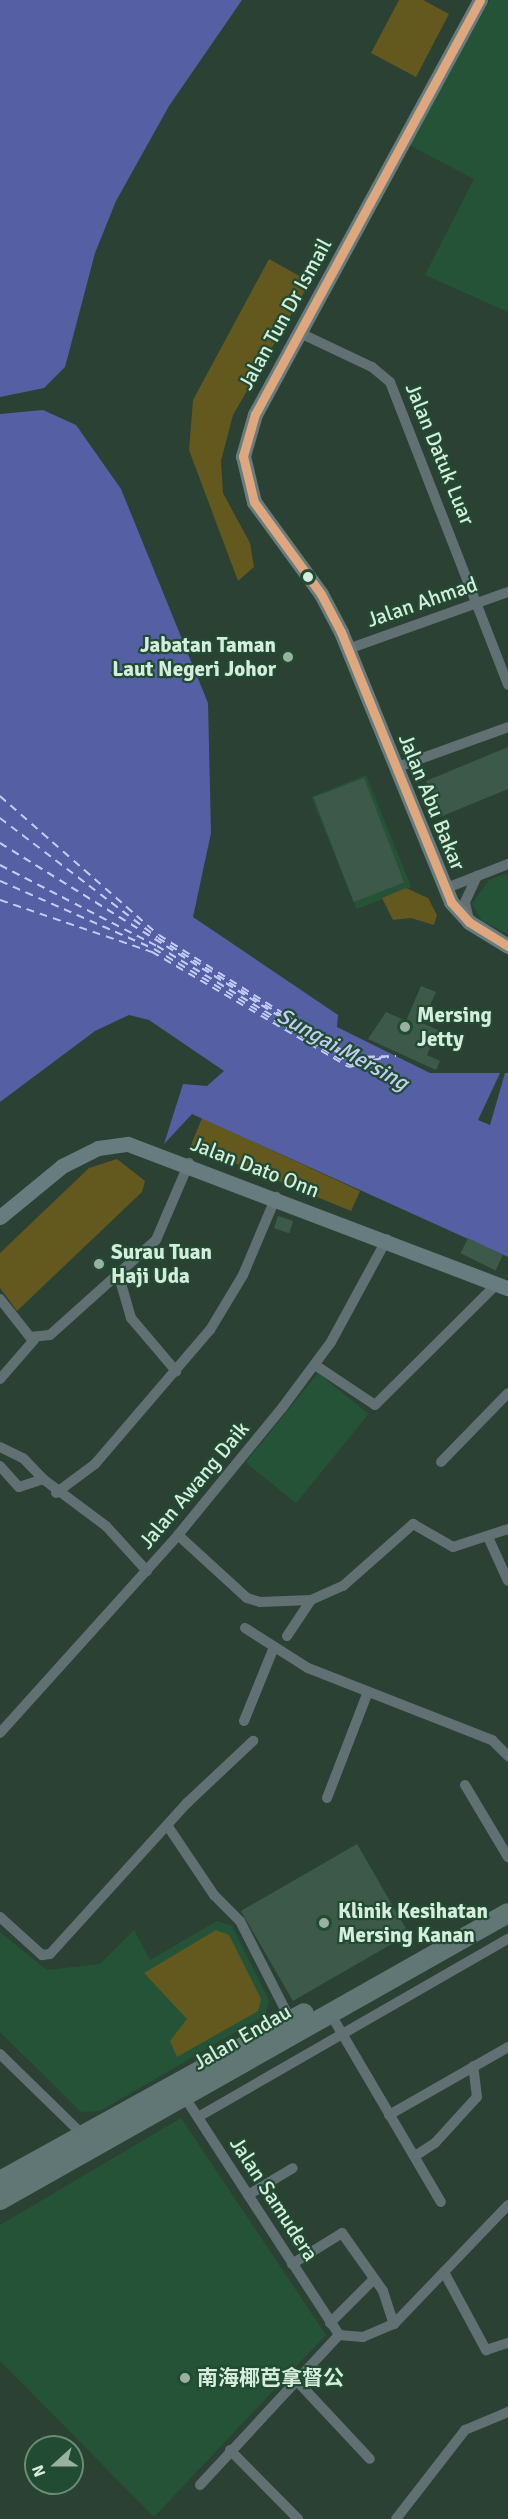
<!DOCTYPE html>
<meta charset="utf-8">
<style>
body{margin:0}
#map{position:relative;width:508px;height:2519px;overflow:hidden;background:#2b4134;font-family:Signika,"Noto Sans SC",sans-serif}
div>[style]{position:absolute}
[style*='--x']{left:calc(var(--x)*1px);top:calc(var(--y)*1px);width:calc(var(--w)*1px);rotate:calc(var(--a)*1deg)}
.built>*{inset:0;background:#255338;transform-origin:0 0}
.green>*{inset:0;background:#63581e}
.water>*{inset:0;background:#5460a3}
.pier>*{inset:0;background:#2b4134}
.ferry>*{height:1.5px;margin-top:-0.75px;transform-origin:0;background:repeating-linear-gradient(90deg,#c3ccf6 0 8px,transparent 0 14px)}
.building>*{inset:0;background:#3d594a;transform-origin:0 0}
.street>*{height:10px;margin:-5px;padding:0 5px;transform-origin:5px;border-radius:5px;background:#617173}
.secondary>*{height:15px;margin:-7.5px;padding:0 7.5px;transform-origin:7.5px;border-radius:7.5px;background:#677c7f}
.highway>*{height:20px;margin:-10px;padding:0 10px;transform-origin:10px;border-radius:10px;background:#617775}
.bus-1>*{height:9px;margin:-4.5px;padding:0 4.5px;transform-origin:4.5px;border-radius:4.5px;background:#dfa77e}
.dots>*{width:16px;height:16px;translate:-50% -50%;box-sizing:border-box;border:3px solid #214b32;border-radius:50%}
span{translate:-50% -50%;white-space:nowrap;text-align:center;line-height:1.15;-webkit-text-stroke:4.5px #214b32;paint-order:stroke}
.street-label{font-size:21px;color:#d6eddd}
.poi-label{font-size:21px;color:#d6eddd;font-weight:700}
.right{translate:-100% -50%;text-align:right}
.left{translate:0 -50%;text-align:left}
.water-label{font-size:22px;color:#c3ccf6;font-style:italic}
.north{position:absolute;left:24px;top:2435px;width:60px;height:60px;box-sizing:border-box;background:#214b32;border:2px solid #698c76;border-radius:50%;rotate:249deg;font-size:16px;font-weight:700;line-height:24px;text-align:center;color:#d6eddd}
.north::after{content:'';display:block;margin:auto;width:21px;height:27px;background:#9ab1a2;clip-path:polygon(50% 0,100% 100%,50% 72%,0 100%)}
</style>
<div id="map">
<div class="built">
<div style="clip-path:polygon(490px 0,508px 0,508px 312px,425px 275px,474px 179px,409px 145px)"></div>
<div style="left:366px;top:775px;width:121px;height:59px;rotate:68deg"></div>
<div style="clip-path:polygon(508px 873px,508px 934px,482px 921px,472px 904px,489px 880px)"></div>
<div style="left:318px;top:1373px;width:65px;height:115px;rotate:39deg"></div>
<div style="clip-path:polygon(217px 1921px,232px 1926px,269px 2000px,265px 2015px,100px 2111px,81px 2112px,0 2032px,0 1932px,47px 1970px,100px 1964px,134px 1930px,150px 1960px)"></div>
<div style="clip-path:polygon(181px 2118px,326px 2335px,154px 2517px,0 2361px,0 2225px)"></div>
</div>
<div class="green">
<div style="clip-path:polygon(399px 0,423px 0,449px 14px,416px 77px,371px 53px)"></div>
<div style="clip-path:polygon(269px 259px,310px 282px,233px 415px,221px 461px,223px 493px,250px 543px,254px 567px,238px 581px,189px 450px,193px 400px)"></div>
<div style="clip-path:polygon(406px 888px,428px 898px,437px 915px,434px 925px,411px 918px,393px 920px,382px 898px)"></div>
<div style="clip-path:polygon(202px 1118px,360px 1191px,351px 1211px,191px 1145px)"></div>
<div style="clip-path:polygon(117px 1159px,145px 1181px,142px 1192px,17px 1311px,0 1288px,0 1253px,89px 1168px)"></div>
<div style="clip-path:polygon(216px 1930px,229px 1935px,261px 1999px,258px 2011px,177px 2057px,170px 2041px,187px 2019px,144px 1973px)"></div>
</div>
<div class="water">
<div style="clip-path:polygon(0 0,242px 0,169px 106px,116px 201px,95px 253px,65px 367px,44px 388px,0 397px)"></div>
<div style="clip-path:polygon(43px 410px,76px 425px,121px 489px,208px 703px,211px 833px,193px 917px,338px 1015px,337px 1027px,430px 1073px,508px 1073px,508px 1257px,192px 1114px,164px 1144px,183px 1084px,207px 1086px,224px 1071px,149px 1020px,129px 1015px,95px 1031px,0 1102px,0 414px)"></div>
</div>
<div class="pier">
<div style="clip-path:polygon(501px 1071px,505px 1073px,490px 1125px,478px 1120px)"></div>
</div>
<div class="ferry">
<div style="--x:0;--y:796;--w:211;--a:41.2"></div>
<div style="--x:159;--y:935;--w:229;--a:32.2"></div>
<div style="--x:353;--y:1057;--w:43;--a:-1.3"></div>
<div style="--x:0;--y:818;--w:198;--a:37.2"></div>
<div style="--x:158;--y:938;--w:229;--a:32"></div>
<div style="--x:352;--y:1059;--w:22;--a:-5"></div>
<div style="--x:0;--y:843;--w:413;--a:31.8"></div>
<div style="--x:351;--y:1061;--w:35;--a:-7"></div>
<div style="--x:0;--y:865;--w:177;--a:27.3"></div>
<div style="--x:157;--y:946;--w:227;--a:31.1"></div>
<div style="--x:351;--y:1063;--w:24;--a:-9"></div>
<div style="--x:0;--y:881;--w:168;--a:23.8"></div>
<div style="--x:154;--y:949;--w:228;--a:30.6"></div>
<div style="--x:350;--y:1065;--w:19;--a:-12"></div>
<div style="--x:0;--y:900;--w:161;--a:18.9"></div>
<div style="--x:152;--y:952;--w:228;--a:30.3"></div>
<div style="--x:349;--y:1067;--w:27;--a:-13"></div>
<div style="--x:373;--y:1060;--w:16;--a:-11"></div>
</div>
<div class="building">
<div style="clip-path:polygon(508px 747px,508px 789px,440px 817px,426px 781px)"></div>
<div style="left:364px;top:778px;width:112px;height:54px;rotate:69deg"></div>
<div style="clip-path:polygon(421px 986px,436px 992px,422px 1023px,438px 1030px,427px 1055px,440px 1061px,436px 1070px,368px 1039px,386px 1012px,406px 1021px)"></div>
<div style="left:278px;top:1216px;width:16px;height:13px;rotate:18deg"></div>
<div style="left:468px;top:1238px;width:39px;height:17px;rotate:26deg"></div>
<div style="left:357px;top:1844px;width:104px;height:134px;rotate:60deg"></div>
</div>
<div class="street">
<div style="--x:300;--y:333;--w:80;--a:25.3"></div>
<div style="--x:372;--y:367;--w:23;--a:40"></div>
<div style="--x:390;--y:382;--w:325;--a:68.7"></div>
<div style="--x:348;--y:649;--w:170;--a:-19.6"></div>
<div style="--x:395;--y:768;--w:120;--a:-19.9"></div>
<div style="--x:444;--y:889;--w:69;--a:-21.3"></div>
<div style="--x:469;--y:920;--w:18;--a:-103"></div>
<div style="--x:465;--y:902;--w:29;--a:-65"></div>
<div style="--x:118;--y:1273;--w:47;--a:73.9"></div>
<div style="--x:131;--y:1318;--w:70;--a:49.7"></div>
<div style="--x:0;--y:1299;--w:48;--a:51.7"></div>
<div style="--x:30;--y:1337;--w:20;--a:-6"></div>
<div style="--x:50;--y:1335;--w:142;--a:-41.9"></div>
<div style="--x:156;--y:1240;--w:84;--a:-66.8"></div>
<div style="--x:315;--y:1365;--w:72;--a:33.7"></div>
<div style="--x:375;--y:1405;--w:173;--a:-44.8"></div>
<div style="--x:0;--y:1379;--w:52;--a:-48.9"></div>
<div style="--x:0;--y:1447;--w:25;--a:26"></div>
<div style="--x:23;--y:1458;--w:29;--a:46"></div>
<div style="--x:441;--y:1462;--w:96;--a:-45.8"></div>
<div style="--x:0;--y:1466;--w:28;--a:48"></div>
<div style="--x:19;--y:1487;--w:25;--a:-18"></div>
<div style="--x:43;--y:1479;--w:79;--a:36.7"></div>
<div style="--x:106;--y:1526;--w:61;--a:47.7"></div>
<div style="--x:56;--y:1493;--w:49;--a:-36.6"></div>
<div style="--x:95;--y:1464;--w:177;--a:-49.4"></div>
<div style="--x:210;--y:1330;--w:64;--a:-59"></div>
<div style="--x:243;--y:1275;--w:85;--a:-67.1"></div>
<div style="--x:178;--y:1535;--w:93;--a:42.4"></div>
<div style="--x:247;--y:1598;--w:14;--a:17"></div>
<div style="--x:260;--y:1602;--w:51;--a:-2.2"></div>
<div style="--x:311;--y:1600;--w:35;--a:-24"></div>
<div style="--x:343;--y:1586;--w:94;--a:-41.5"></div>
<div style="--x:413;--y:1524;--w:46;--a:29.9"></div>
<div style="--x:453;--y:1547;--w:58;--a:-18.1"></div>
<div style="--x:488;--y:1537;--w:48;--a:65.6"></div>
<div style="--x:245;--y:1628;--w:75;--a:32.4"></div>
<div style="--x:308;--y:1668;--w:198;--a:21.4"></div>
<div style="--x:492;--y:1740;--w:23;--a:45"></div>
<div style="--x:287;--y:1636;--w:43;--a:-56.3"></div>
<div style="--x:244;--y:1721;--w:80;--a:-67.9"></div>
<div style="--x:0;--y:1733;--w:266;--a:-48"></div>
<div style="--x:178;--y:1535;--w:164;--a:-50.7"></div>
<div style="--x:282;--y:1408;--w:82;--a:-53.4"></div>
<div style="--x:331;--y:1342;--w:117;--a:-61.5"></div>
<div style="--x:465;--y:1785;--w:84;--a:59.2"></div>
<div style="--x:327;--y:1798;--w:114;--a:-68.9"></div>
<div style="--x:169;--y:1828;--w:81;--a:56.1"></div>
<div style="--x:214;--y:1895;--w:37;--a:45"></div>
<div style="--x:240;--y:1921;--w:112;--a:63"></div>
<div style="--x:0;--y:1917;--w:57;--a:42.1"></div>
<div style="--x:42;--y:1955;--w:8;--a:-7"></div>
<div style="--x:50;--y:1954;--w:204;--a:-47.8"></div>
<div style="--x:187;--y:1803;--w:91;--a:-43.2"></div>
<div style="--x:330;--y:2013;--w:219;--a:59.6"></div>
<div style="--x:0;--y:2054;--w:116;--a:44.3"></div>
<div style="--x:182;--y:2093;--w:288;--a:57"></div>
<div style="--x:389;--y:2115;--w:137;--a:-29.7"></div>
<div style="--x:198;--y:2117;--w:357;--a:-29.9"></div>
<div style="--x:415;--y:2156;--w:24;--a:-33"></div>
<div style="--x:435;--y:2143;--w:62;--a:-47.6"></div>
<div style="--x:477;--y:2097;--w:31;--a:-97"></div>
<div style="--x:248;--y:2195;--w:52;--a:-31"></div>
<div style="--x:292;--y:2264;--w:59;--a:-31.8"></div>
<div style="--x:342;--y:2233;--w:71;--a:54.7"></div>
<div style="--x:383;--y:2291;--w:35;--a:72"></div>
<div style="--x:444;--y:2272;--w:89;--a:61.7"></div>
<div style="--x:486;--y:2350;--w:23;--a:-18"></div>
<div style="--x:330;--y:2323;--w:62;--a:-45"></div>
<div style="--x:339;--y:2335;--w:24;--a:5"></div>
<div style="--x:363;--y:2337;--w:34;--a:-23"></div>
<div style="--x:394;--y:2324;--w:165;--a:-46.2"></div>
<div style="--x:296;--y:2380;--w:108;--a:46.9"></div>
<div style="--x:230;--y:2450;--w:97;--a:45.4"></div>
<div style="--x:200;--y:2485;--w:205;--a:-47.2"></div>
<div style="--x:396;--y:2519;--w:113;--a:-52.2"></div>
<div style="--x:465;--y:2430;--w:47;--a:-22.7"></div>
</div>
<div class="secondary">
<div style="--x:480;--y:0;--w:471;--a:118.5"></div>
<div style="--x:255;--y:414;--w:44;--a:105.9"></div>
<div style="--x:243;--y:456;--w:47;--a:76.6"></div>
<div style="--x:254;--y:502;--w:114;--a:53.9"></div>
<div style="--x:321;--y:594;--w:43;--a:62.2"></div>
<div style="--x:341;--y:632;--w:292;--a:67.8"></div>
<div style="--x:451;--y:902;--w:27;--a:48"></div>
<div style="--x:469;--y:922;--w:46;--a:31.6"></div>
<div style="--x:0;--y:1217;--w:80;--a:-39.4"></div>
<div style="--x:62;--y:1166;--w:40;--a:-26.6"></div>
<div style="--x:98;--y:1148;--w:30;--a:-8"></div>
<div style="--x:128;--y:1144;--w:406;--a:20.8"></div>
</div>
<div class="highway">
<div style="--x:0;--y:2181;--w:347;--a:-28.9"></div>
<div style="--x:0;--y:2200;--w:583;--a:-29.46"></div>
</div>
<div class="bus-1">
<div style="--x:480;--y:0;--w:471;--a:118.5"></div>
<div style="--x:255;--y:414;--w:44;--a:105.9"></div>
<div style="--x:243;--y:456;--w:47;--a:76.6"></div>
<div style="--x:254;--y:502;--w:114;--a:53.9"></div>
<div style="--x:321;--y:594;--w:43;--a:62.2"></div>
<div style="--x:341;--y:632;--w:292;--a:67.8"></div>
<div style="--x:451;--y:902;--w:27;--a:48"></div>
<div style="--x:469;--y:922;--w:46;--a:31.6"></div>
</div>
<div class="dots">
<div style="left:308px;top:577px;background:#d6eddd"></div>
<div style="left:288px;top:657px;background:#9ab1a2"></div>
<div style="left:405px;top:1027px;background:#9ab1a2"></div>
<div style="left:99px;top:1264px;background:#9ab1a2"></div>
<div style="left:324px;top:1923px;background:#9ab1a2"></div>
<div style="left:185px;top:2378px;background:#9ab1a2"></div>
</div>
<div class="street-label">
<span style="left:285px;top:314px;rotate:-61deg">Jalan Tun Dr Ismail</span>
<span style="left:440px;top:454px;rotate:68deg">Jalan Datuk Luar</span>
<span style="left:422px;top:602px;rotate:-19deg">Jalan Ahmad</span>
<span style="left:432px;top:802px;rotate:68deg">Jalan Abu Bakar</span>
<span style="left:255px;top:1167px;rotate:21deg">Jalan Dato Onn</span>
<span style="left:194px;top:1485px;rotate:-50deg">Jalan Awang Daik</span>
<span style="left:242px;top:2037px;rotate:-30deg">Jalan Endau</span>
<span style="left:274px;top:2199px;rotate:57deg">Jalan Samudera</span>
</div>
<div class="poi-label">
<span class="right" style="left:276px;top:657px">Jabatan Taman<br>Laut Negeri Johor</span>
<span class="left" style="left:417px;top:1027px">Mersing<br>Jetty</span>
<span class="left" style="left:111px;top:1264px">Surau Tuan<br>Haji Uda</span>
<span class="left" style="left:338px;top:1923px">Klinik Kesihatan<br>Mersing Kanan</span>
<span class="left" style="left:197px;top:2378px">南海椰芭拿督公</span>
</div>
<div class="water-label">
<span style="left:343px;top:1049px;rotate:29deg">Sungai Mersing</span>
</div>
<div class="north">N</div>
</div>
